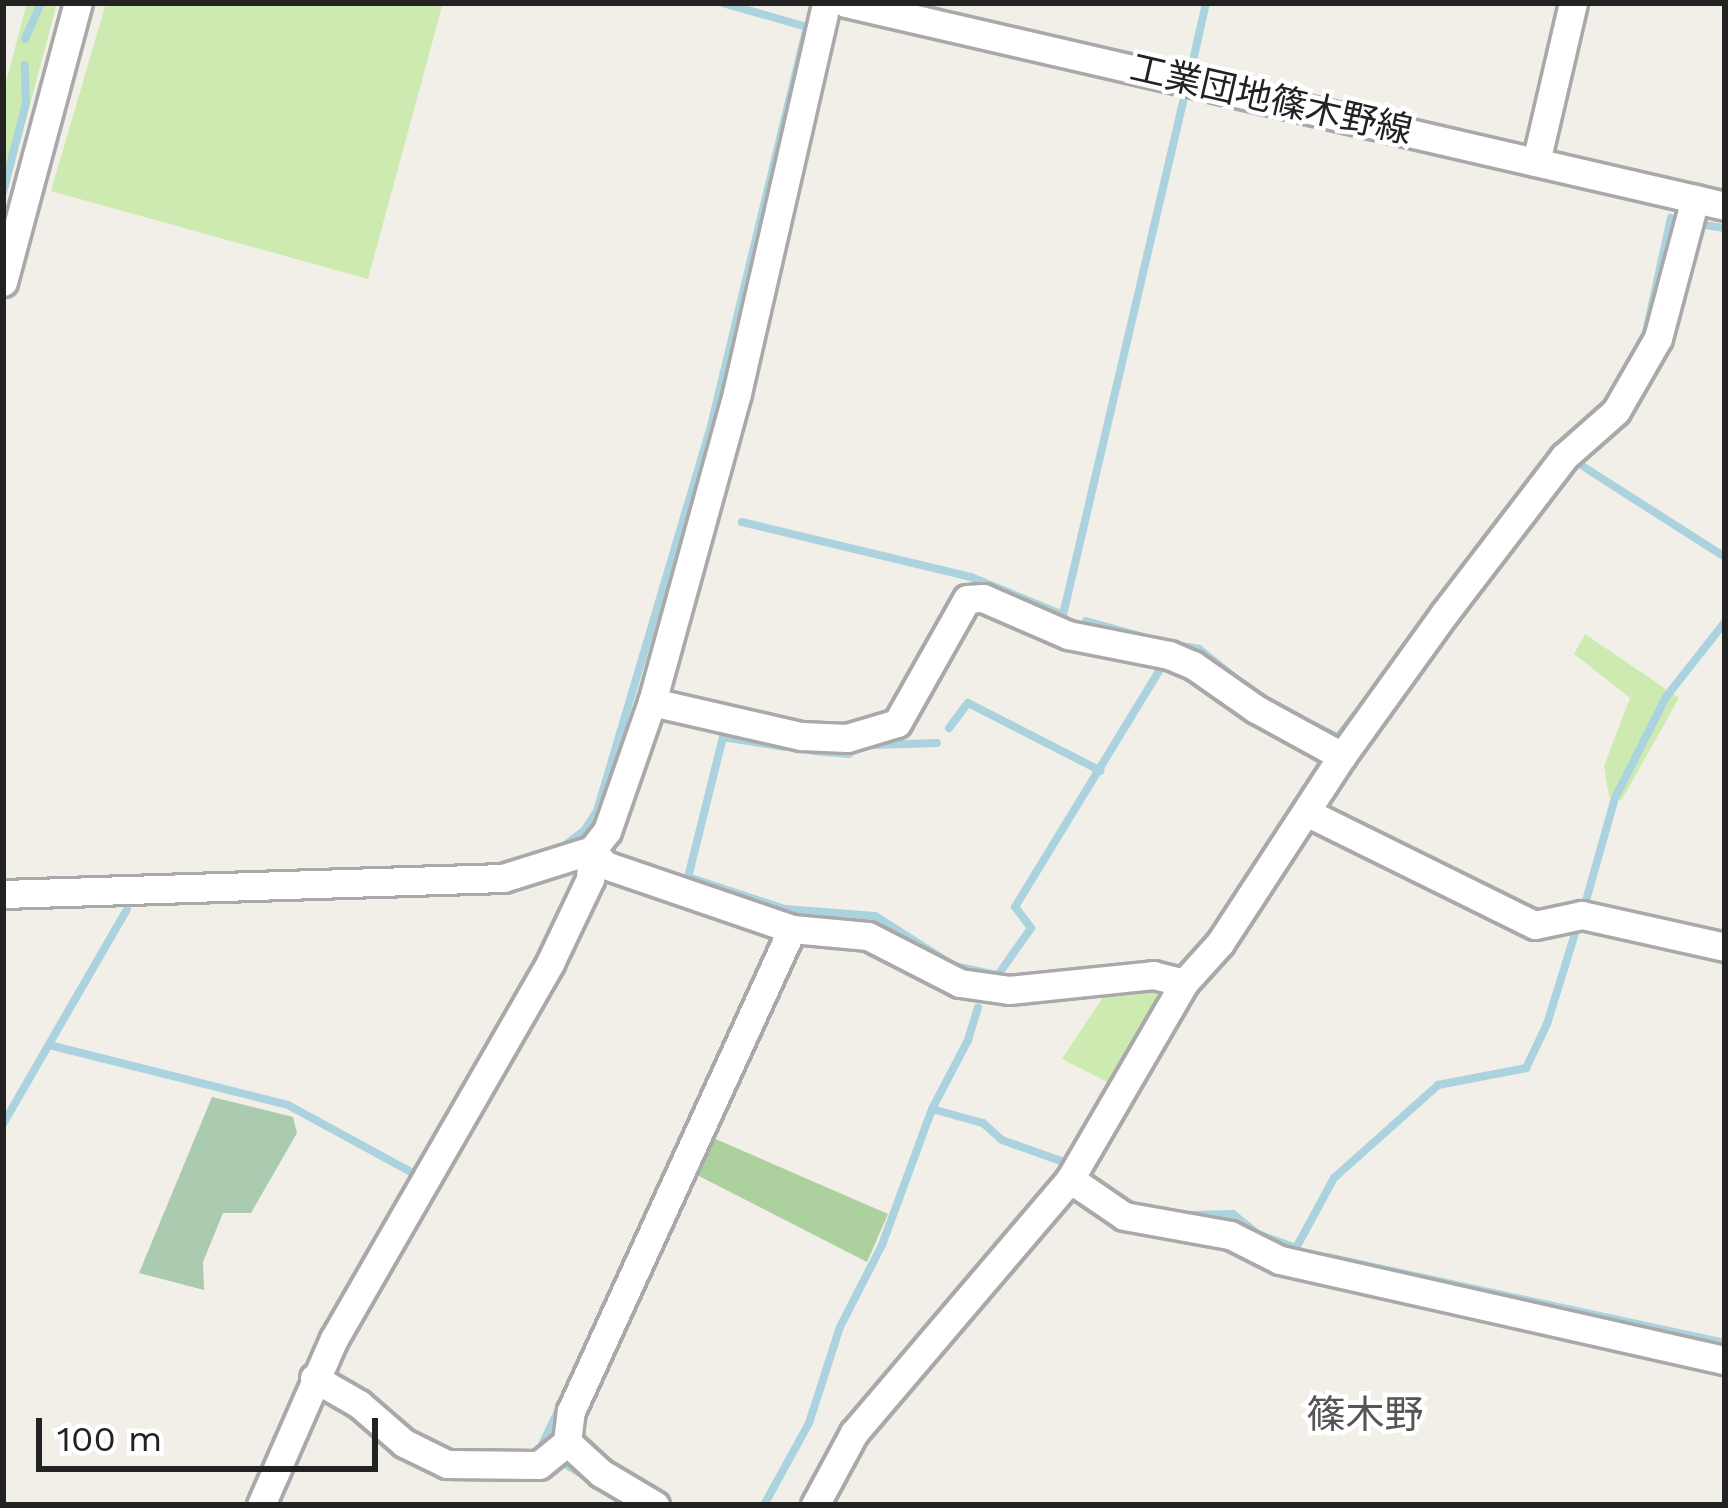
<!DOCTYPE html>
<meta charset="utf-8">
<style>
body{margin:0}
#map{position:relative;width:1728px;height:1508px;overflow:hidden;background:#f2efe9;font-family:"Work Sans","Noto Sans JP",sans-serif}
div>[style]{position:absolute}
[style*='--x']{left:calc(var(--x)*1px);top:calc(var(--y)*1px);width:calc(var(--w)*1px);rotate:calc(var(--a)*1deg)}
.grass>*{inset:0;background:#cdebb0}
.forest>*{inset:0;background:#add19e}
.cemetery>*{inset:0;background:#aacbaf}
.stream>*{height:8px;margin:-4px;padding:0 4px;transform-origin:4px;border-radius:4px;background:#aad3df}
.roads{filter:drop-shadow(3px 0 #a9a9a9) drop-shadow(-3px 0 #a9a9a9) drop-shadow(0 3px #a9a9a9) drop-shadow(0 -3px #a9a9a9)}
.minor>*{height:27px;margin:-13.5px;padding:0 13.5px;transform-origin:13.5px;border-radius:13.5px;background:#fff}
span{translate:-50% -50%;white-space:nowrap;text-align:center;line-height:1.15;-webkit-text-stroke:9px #fff;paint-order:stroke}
.street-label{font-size:36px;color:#222}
.neighbourhood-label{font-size:39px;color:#555}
.frame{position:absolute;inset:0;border:6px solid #222;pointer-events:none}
.scale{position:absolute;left:36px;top:1418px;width:342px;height:54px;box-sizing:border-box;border:6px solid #222;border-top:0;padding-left:15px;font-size:36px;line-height:42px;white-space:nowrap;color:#222;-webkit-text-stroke:9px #fff;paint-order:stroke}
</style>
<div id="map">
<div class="grass">
<div style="clip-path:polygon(27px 3px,57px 3px,3px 207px,3px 93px)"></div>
<div style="clip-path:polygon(106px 3px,443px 3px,368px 279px,51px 191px)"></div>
<div style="clip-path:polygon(1585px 634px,1679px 698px,1621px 801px,1609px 796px,1604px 766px,1630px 698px,1574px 654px)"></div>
<div style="clip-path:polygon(1149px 986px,1166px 1006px,1119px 1088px,1062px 1059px,1107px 991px)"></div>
</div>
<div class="forest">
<div style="clip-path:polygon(711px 1137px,888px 1214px,867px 1262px,693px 1173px)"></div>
</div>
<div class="cemetery">
<div style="clip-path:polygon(212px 1097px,293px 1117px,297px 1133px,251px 1213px,223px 1213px,203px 1262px,204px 1290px,139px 1273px)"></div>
</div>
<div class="stream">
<div style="--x:25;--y:39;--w:39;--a:-66"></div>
<div style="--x:1192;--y:65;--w:64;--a:-77.3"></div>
<div style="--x:3;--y:192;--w:92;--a:-75.5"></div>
<div style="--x:26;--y:103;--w:38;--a:-92"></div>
<div style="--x:1705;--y:225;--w:20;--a:9"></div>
<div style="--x:1645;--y:337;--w:122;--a:-77.7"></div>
<div style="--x:1584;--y:467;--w:167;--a:32.6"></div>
<div style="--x:742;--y:522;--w:236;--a:13.5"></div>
<div style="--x:971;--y:577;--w:100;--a:22.4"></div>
<div style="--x:1063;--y:615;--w:527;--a:-76.83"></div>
<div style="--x:1086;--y:621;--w:59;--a:15.7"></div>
<div style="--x:1175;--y:645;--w:24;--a:9"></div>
<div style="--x:1199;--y:649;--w:51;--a:38.7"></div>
<div style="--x:1313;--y:725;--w:28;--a:26"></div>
<div style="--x:1338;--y:737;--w:29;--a:-52"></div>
<div style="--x:949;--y:728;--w:31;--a:-53"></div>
<div style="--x:968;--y:703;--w:149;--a:27.1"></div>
<div style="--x:873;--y:745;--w:64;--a:-1.8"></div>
<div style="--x:785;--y:747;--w:63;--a:-170.8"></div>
<div style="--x:723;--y:737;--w:144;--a:104"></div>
<div style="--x:688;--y:877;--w:102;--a:18.3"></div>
<div style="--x:785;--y:909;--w:90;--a:4.4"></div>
<div style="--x:875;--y:916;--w:93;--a:32.3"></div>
<div style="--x:954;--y:966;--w:45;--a:11.6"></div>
<div style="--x:998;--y:975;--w:57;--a:-54.9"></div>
<div style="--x:1031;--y:928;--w:26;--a:-127"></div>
<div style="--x:1015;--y:907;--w:288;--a:-58.6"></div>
<div style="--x:814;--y:751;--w:35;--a:5"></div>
<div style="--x:560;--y:849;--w:30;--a:-37"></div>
<div style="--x:584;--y:831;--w:24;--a:-57"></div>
<div style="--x:597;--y:811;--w:402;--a:-73.5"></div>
<div style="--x:711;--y:426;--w:410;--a:-76.5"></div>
<div style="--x:807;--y:27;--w:87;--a:-164.1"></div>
<div style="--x:1585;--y:904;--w:110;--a:-74.2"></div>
<div style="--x:1615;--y:798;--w:113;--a:-63.2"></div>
<div style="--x:1666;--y:697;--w:95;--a:-51.8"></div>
<div style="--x:49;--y:1045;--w:246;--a:14.1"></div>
<div style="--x:288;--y:1105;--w:138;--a:28.6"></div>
<div style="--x:932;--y:1109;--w:53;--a:15.4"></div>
<div style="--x:983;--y:1123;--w:25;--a:42"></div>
<div style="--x:1002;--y:1140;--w:63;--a:19.6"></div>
<div style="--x:3;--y:1124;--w:248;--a:-60"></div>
<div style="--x:1190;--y:1215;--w:43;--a:-1.3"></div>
<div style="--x:1233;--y:1214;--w:32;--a:39"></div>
<div style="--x:1258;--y:1234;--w:40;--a:20.2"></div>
<div style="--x:1296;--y:1248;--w:80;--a:-61.5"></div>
<div style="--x:1334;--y:1178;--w:140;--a:-41.8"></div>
<div style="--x:1438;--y:1085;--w:90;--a:-10.9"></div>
<div style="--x:1526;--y:1068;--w:49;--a:-64.5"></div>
<div style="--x:1547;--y:1024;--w:102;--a:-72.8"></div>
<div style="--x:1327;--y:1257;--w:407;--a:12.2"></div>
<div style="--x:540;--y:1449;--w:47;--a:-64.5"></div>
<div style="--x:567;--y:1465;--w:26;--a:32"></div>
<div style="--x:764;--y:1505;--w:94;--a:-61.2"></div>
<div style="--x:809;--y:1423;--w:101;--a:-72.1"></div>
<div style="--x:840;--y:1327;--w:92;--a:-62.9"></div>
<div style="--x:882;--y:1245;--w:145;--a:-69.8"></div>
<div style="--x:932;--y:1109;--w:78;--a:-62.4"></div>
<div style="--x:968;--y:1040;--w:34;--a:-73"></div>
</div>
<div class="roads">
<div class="minor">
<div style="--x:846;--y:3;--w:902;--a:13"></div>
<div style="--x:1536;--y:162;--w:163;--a:-76.9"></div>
<div style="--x:3;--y:282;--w:289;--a:-75"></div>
<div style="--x:652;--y:702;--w:153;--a:12.9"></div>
<div style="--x:801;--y:736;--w:46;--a:2.5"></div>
<div style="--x:847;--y:738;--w:52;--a:-16.7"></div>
<div style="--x:897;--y:723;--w:142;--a:-60.6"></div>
<div style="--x:967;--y:599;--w:16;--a:-4"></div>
<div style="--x:983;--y:598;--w:93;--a:23.5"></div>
<div style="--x:1068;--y:635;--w:103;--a:11.2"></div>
<div style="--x:1169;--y:655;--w:26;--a:23"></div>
<div style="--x:1193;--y:665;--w:77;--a:34.9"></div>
<div style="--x:1256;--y:709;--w:98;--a:28.7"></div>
<div style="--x:1306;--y:812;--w:255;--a:26.3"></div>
<div style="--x:1535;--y:925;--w:48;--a:-12"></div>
<div style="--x:1582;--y:915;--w:147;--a:12.6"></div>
<div style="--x:592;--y:850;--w:20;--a:49"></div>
<div style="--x:605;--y:865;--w:198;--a:18.9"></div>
<div style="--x:792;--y:929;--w:76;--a:5.3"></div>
<div style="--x:868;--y:936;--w:103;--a:27.1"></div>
<div style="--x:960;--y:983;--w:49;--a:8.1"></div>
<div style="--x:1009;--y:990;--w:145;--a:-5.9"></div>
<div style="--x:1153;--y:975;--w:32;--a:14"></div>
<div style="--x:1184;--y:983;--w:54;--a:-48"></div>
<div style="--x:1220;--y:943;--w:223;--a:-56.9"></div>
<div style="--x:1342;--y:756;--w:175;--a:-54.3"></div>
<div style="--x:1444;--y:614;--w:198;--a:-52.6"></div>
<div style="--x:1564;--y:457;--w:69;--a:-41.5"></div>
<div style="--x:1616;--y:411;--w:84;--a:-60.1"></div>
<div style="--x:1658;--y:338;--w:144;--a:-75.1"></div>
<div style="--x:3;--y:894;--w:500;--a:-1.83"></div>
<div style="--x:503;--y:878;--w:93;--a:-17.5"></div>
<div style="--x:592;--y:850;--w:24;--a:-52"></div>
<div style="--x:607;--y:831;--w:137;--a:-70.8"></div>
<div style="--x:652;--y:702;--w:320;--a:-74.6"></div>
<div style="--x:737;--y:393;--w:400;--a:-77.1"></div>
<div style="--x:1070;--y:1179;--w:65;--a:34.4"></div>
<div style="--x:1124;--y:1216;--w:108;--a:10.2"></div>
<div style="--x:1230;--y:1235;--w:56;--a:26.6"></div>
<div style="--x:1280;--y:1260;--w:456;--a:12.7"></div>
<div style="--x:314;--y:1378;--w:52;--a:30"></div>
<div style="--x:359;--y:1404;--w:60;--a:40.9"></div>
<div style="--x:404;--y:1443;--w:48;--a:26"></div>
<div style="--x:447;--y:1464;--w:92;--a:0.6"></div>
<div style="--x:539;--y:1465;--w:36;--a:-39"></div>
<div style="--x:261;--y:1505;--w:181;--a:-66.3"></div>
<div style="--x:334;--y:1339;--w:434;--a:-60.1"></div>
<div style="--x:550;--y:963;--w:93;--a:-64.5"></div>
<div style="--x:590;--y:879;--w:29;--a:-86"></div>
<div style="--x:655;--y:1505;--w:63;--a:-149.3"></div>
<div style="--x:601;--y:1473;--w:46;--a:-137.6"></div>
<div style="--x:567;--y:1442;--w:31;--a:-83"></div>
<div style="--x:571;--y:1411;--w:530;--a:-65.37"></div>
<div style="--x:815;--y:1505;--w:82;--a:-61.6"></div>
<div style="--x:854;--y:1433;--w:333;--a:-49.6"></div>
<div style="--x:1070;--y:1179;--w:227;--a:-59.8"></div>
</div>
</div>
<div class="street-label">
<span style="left:1271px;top:100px;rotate:13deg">工業団地篠木野線</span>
</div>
<div class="neighbourhood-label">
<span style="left:1365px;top:1415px">篠木野</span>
</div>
<div class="frame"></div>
<div class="scale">100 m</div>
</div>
